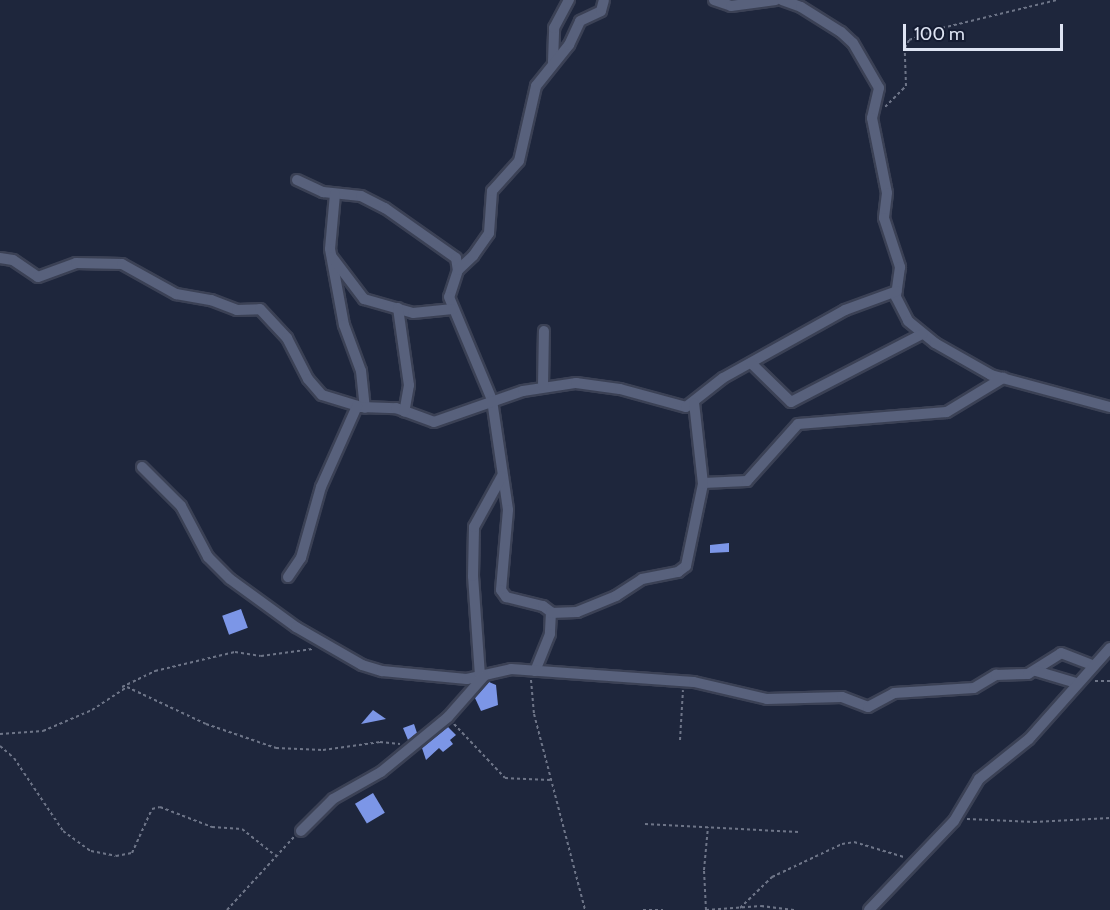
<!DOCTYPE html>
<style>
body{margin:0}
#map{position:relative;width:1110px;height:910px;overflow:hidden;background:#1e263c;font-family:Cabin,sans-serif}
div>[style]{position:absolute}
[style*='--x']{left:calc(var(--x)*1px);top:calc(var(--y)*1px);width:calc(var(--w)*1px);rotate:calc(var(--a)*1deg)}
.building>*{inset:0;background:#7c96e7;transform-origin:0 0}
.path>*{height:2px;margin-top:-1px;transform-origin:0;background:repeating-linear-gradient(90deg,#6e7588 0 3px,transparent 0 6px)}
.roads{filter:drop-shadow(2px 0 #3b4155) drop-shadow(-2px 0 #3b4155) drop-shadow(0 2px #3b4155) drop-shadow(0 -2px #3b4155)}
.street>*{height:10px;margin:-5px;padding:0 5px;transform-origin:5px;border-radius:5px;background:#58617c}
span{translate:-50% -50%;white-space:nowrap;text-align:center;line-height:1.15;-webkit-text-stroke:6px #151c32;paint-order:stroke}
.scale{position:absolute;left:903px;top:24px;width:160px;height:27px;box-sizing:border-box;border:3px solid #dee4f3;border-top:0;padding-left:8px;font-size:18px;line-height:21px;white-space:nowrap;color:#dee4f3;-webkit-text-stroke:4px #151c32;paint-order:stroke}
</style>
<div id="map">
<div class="building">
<div style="clip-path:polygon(729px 543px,729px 552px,710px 553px,710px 545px)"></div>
<div style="left:241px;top:609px;width:20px;height:20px;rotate:70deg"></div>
<div style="clip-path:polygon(489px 682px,496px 685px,498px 705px,481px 711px,475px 698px)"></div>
<div style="clip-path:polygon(373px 710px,386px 719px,361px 724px)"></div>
<div style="clip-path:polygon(414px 724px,417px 733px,408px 740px,403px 728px)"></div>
<div style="clip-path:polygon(448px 727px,456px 735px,450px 740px,453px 744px,443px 752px,439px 748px,426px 760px,422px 748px)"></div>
<div style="left:373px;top:793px;width:23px;height:21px;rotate:59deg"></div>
</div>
<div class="path">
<div style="--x:885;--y:107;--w:30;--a:-45"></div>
<div style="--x:906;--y:86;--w:38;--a:-92"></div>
<div style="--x:905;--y:48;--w:9;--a:-63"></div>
<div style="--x:909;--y:40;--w:35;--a:-20"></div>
<div style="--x:942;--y:28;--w:118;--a:-13.7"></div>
<div style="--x:531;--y:680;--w:34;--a:85"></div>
<div style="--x:534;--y:714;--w:203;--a:75.4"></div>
<div style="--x:1095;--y:681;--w:15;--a:0"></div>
<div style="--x:122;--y:687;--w:37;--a:-26"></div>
<div style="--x:155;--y:671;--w:82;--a:-13.4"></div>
<div style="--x:235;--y:652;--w:26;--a:9"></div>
<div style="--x:261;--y:656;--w:52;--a:-7.7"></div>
<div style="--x:454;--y:724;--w:74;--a:46.6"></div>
<div style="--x:505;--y:778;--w:45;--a:2.5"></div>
<div style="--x:0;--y:734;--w:43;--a:-4"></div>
<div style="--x:43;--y:731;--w:53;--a:-23.2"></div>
<div style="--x:92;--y:710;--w:42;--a:-33.3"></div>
<div style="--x:127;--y:687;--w:87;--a:25.1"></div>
<div style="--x:206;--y:724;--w:74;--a:18.9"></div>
<div style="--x:276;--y:748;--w:47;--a:2.4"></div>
<div style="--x:323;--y:750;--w:58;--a:-8"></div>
<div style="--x:380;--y:742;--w:20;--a:6"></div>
<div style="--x:680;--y:740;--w:50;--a:-86.6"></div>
<div style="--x:0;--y:746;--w:18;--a:41"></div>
<div style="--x:14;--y:758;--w:88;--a:56.1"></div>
<div style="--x:63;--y:831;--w:34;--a:36"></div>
<div style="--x:91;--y:851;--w:25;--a:11"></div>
<div style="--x:116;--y:856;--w:16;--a:-11"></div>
<div style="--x:132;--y:853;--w:48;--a:-65.6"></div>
<div style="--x:152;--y:809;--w:8;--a:-14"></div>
<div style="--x:160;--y:807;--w:56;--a:21"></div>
<div style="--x:212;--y:827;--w:30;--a:4"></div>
<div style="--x:242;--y:829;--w:43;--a:38.5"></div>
<div style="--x:967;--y:819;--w:67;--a:2.6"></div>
<div style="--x:1034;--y:822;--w:76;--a:-3"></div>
<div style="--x:645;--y:824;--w:154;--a:3"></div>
<div style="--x:740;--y:908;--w:45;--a:-44.1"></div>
<div style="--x:772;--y:877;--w:77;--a:-25.2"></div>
<div style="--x:842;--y:844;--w:12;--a:-9"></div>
<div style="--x:854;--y:842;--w:52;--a:16.7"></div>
<div style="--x:227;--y:910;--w:99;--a:-47.5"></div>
<div style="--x:643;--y:910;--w:20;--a:0"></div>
<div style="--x:706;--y:910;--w:55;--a:-4.2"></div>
<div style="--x:761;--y:906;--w:35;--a:7"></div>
<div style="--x:706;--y:910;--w:40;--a:-92.9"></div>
<div style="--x:704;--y:870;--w:43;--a:-84.7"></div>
</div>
<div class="roads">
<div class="street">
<div style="--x:714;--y:0;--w:18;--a:19"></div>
<div style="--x:731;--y:6;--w:45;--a:-7.6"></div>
<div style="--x:782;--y:0;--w:20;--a:20"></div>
<div style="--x:801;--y:7;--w:47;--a:32"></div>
<div style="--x:841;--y:32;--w:16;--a:43"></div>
<div style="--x:853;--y:43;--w:52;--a:60"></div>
<div style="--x:879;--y:88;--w:31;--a:103"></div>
<div style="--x:872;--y:118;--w:76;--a:78.7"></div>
<div style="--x:887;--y:193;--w:25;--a:97"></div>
<div style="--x:884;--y:218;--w:52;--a:71.9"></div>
<div style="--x:900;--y:267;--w:30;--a:98"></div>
<div style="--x:896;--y:297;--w:27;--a:63"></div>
<div style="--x:908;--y:321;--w:35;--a:39"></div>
<div style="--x:935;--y:343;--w:64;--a:29.7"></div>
<div style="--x:991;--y:375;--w:123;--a:15.1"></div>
<div style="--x:553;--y:62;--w:34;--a:-88"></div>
<div style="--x:554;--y:28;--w:32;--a:-62"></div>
<div style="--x:297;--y:180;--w:29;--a:25"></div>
<div style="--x:323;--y:192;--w:38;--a:6"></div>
<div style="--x:361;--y:196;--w:27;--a:27"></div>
<div style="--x:385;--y:208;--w:87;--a:35.2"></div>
<div style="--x:456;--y:258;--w:12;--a:81"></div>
<div style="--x:458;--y:270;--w:28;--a:108"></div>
<div style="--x:449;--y:297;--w:112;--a:67.3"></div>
<div style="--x:492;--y:400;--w:111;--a:81.7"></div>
<div style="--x:508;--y:510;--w:80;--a:95"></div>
<div style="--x:501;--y:590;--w:9;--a:54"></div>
<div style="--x:506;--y:597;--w:38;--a:14"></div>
<div style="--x:543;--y:606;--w:10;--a:37"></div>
<div style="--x:551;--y:612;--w:22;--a:93"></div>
<div style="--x:550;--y:634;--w:40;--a:112"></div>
<div style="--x:335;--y:194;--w:55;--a:95.2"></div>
<div style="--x:330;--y:249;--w:77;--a:79.6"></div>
<div style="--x:344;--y:325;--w:49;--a:69.7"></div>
<div style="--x:361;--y:371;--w:37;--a:84"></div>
<div style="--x:332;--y:257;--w:53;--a:52.7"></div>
<div style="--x:364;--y:299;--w:51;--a:15.9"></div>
<div style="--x:413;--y:313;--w:40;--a:-5.7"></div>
<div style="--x:0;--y:258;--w:13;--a:9"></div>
<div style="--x:13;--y:260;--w:30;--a:34"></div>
<div style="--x:38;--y:277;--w:40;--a:-20.2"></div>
<div style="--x:76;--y:263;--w:46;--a:1.2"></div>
<div style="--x:122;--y:264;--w:62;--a:29.1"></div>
<div style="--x:176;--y:294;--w:36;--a:10"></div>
<div style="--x:211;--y:300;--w:28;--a:21"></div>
<div style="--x:237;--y:310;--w:23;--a:-2"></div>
<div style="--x:260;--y:309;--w:40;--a:47"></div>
<div style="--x:287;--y:338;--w:46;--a:62.9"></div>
<div style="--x:308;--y:379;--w:21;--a:49"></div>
<div style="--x:322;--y:395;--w:41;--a:17.1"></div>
<div style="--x:361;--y:407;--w:35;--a:2"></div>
<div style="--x:396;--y:408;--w:40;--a:20.2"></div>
<div style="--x:434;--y:422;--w:94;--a:-19.2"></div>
<div style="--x:523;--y:391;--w:54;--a:-8.6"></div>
<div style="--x:576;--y:383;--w:44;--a:7.8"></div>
<div style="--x:620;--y:389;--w:68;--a:15.3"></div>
<div style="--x:686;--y:407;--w:47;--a:-38.1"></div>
<div style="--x:723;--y:378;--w:140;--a:-29.1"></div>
<div style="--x:845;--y:310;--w:55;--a:-20.1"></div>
<div style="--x:458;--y:270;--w:21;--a:-43"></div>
<div style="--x:473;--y:256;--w:28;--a:-55"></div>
<div style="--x:489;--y:233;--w:42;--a:-85.9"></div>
<div style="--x:492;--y:191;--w:40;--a:-48"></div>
<div style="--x:519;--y:161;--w:77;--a:-77.2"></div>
<div style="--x:536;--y:86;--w:53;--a:-51.2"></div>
<div style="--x:569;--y:45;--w:26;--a:-65"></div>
<div style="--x:580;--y:21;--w:23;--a:-25"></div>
<div style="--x:601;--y:11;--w:11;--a:-75"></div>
<div style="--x:398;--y:308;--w:78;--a:81.9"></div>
<div style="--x:409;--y:385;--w:27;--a:100"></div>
<div style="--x:751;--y:363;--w:56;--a:44.3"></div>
<div style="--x:791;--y:402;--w:148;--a:-27.4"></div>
<div style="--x:543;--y:386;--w:55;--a:-89"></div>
<div style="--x:142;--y:467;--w:55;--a:45"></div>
<div style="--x:181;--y:506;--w:58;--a:62.1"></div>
<div style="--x:208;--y:557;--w:31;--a:45"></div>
<div style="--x:230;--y:579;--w:82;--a:36"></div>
<div style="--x:296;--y:627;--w:76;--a:29.9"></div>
<div style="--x:362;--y:665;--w:21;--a:17"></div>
<div style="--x:382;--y:671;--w:85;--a:5.4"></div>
<div style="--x:467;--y:679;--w:45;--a:-12.8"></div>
<div style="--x:511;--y:669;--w:183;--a:4.1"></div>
<div style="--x:694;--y:682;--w:75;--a:13.1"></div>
<div style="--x:767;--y:699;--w:75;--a:-1.5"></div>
<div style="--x:842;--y:697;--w:28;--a:21"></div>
<div style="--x:868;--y:707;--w:30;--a:-28"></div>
<div style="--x:894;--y:693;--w:80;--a:-3.6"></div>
<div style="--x:974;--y:688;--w:26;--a:-31"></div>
<div style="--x:996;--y:675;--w:32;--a:-2"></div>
<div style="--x:1028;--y:674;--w:39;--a:-32"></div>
<div style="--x:1061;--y:653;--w:33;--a:21"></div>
<div style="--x:703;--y:483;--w:44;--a:-2.6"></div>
<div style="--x:747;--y:481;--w:76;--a:-48.2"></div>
<div style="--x:798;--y:424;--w:149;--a:-4.6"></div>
<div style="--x:947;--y:412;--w:66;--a:-31.3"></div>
<div style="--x:288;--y:577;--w:23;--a:-56"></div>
<div style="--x:301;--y:558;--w:74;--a:-74.3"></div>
<div style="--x:321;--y:487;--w:89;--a:-66"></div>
<div style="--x:551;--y:613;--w:26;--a:-2"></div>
<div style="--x:577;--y:612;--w:42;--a:-22.3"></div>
<div style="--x:616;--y:596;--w:31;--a:-33"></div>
<div style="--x:642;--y:579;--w:37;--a:-11"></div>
<div style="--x:678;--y:572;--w:10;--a:-37"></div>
<div style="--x:686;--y:566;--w:84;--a:-78.3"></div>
<div style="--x:703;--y:484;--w:81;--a:-96.3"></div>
<div style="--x:1036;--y:671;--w:42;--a:16.7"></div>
<div style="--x:480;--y:676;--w:100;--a:-94"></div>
<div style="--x:473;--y:576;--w:49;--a:-88.8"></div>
<div style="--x:474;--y:527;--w:58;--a:-61.2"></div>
<div style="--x:301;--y:831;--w:45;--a:-45"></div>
<div style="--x:333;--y:799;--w:55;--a:-29.4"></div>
<div style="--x:381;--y:772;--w:87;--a:-39.4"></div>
<div style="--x:448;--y:717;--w:56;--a:-48.6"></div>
<div style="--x:869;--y:910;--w:123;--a:-46.3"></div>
<div style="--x:954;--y:821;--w:49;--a:-59.2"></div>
<div style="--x:979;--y:779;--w:64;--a:-38.7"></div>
<div style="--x:1029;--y:739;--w:122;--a:-48.3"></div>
</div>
</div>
<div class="scale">100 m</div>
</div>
